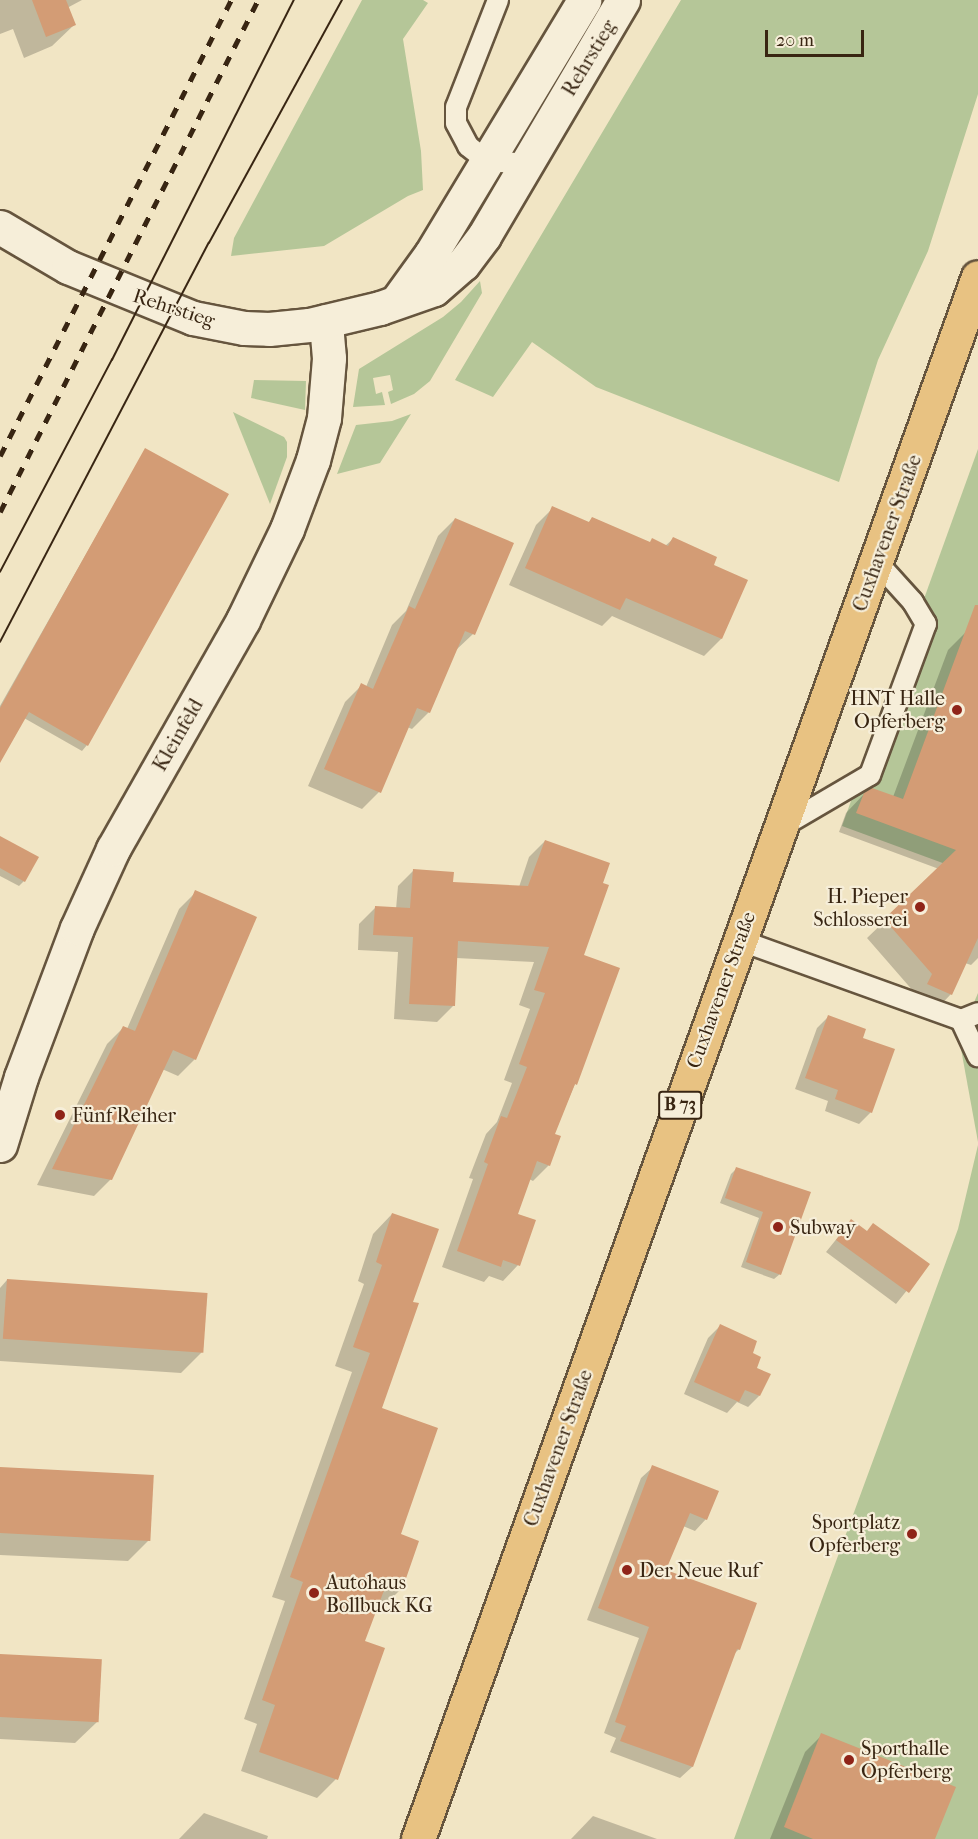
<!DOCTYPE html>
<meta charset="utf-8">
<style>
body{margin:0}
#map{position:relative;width:978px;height:1839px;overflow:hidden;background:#f1e5c4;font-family:"IM FELL French Canon",serif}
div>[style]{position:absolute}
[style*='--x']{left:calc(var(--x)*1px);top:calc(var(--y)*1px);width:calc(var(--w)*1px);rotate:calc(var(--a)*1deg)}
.green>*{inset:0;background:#b5c698}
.shadow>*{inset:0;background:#0003}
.building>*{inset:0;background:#d39c75;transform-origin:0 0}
.roads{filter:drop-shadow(2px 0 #66553e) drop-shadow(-2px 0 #66553e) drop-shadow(0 2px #66553e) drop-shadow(0 -2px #66553e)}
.lane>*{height:20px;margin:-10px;padding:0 10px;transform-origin:10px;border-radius:10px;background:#f6eed9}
.street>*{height:33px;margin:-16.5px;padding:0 16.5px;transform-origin:16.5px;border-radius:16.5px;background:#f6eed9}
.secondary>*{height:33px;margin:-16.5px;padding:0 16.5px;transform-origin:16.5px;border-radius:16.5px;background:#f6eed9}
.primary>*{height:33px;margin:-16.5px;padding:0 16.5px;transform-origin:16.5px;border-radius:16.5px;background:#e8c282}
.tram>*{height:1.5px;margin:-0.75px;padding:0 0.75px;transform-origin:0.75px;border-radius:0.75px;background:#382512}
.rail>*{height:4.5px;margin-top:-2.25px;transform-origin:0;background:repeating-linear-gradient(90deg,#382512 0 10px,transparent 0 20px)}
.dots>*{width:16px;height:16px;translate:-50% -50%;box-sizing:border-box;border:3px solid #f6eed9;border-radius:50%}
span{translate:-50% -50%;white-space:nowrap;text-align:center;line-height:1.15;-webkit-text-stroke:4.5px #f6eed9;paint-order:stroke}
.shield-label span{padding:2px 4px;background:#f6eed9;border:2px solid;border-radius:4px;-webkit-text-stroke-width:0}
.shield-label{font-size:18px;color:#382512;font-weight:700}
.street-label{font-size:20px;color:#382512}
.poi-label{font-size:20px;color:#382512}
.right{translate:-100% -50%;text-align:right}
.left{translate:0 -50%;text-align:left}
.scale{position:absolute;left:765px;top:30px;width:99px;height:27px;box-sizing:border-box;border:3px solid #382512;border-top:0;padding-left:8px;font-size:18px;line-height:21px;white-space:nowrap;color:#382512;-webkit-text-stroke:4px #f6eed9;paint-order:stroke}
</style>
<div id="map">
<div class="green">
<div style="clip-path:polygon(362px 0,423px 0,428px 3px,403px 39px,421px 151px,423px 190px,408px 196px,324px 246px,231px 256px,234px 238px)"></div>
<div style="clip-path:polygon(681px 0,978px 0,978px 94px,928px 251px,878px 360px,839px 482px,596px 387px,532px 342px,493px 397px,455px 380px)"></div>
<div style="clip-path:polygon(480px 281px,482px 293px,430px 381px,414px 394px,391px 404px,388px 392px,393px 390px,390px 375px,373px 378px,376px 394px,382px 392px,385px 405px,353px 407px,359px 369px,443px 317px,461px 302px)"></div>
<div style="clip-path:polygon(254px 380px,306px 381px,305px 410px,251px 398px)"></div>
<div style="clip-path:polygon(233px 412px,284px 437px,287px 442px,287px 457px,270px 504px)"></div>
<div style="clip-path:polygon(411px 414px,380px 463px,337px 474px,356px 425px,392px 421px)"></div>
<div style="clip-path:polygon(978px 449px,978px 876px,842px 826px)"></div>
<div style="clip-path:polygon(978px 993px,978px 1142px,959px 1038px)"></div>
<div style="clip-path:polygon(978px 1145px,978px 1839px,734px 1839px,958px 1229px)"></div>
</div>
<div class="shadow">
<div style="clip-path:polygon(0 0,82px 0,67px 8px,74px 25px,52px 46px,24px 58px,13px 29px,0 34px)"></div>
<div style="clip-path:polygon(145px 450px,87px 745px,82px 751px,24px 718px,0 761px,0 706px)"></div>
<div style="clip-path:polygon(553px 508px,588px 523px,593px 518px,649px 543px,665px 546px,673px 539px,712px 566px,746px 581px,721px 639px,704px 656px,612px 616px,602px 626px,509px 585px,536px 525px)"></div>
<div style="clip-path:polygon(455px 519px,473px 634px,455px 651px,429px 712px,412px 729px,407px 727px,379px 792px,362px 809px,308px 786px,345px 702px,362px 685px,366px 687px,392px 625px,406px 611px,438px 536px)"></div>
<div style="clip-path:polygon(966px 632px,978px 637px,978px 958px,971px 965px,965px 963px,951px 994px,933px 1013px,910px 1002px,914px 992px,867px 938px,939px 869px,839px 832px,846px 813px,864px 794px,893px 797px,948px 650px)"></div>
<div style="clip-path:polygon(0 838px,24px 881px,19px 886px,0 876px)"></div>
<div style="clip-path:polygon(545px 841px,582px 956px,618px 969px,575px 1084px,553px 1135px,549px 1165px,533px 1181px,529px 1179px,517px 1215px,518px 1265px,503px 1281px,489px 1276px,484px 1282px,442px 1267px,473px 1179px,469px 1178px,486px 1134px,497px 1122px,512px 1083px,504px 1080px,530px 1009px,519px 1005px,534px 962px,456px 958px,453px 1006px,437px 1022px,394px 1019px,398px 952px,358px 950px,359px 924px,375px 908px,396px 909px,398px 886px,414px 870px,451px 883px,519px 887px,529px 857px)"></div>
<div style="clip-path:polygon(196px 892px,195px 1059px,178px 1076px,162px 1069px,111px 1179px,94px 1196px,37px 1185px,107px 1044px,124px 1027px,127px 1029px,179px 909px)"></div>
<div style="clip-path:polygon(829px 1016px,861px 1039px,871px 1112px,859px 1124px,825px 1111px,828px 1101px,795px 1089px,817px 1028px)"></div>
<div style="clip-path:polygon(737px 1168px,809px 1193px,780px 1274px,774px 1279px,741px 1267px,759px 1218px,720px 1203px,731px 1174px)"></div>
<div style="clip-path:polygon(392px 1214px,412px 1302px,380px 1409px,399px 1535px,401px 1589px,382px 1608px,376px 1607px,363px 1642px,336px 1779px,317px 1798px,241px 1771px,257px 1724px,244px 1719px,285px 1601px,272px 1597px,352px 1372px,335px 1366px,364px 1284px,358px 1281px,373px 1234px)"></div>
<div style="clip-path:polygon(851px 1221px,866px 1232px,928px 1264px,896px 1304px,826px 1252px)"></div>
<div style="clip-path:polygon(7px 1280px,203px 1351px,181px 1373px,0 1361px,0 1288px)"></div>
<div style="clip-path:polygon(720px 1326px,751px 1354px,759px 1396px,748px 1407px,737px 1402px,727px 1413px,684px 1394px,708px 1338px)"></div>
<div style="clip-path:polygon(653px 1467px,706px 1519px,695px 1531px,683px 1526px,664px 1571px,739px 1649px,733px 1655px,692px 1767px,680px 1778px,610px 1752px,616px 1738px,604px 1733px,639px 1638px,587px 1620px,641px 1478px)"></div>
<div style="clip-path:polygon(0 1469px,150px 1539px,128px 1561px,0 1555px)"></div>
<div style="clip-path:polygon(0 1655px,97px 1722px,75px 1743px,0 1739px)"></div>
<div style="clip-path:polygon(822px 1735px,933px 1839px,770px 1839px,805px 1752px)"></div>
<div style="clip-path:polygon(204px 1813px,268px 1836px,267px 1839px,179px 1839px)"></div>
<div style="clip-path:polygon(593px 1816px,657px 1839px,571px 1839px)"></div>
</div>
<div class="building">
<div style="clip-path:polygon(32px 0,66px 0,76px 25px,46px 37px)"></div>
<div style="clip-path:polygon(145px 448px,229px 494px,88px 746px,29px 712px,0 763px,0 708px)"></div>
<div style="clip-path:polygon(552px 506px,589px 522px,592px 517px,650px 542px,652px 538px,668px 546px,673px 537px,717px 557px,714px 565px,748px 580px,722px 639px,626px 598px,620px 610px,525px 568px)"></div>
<div style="clip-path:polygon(455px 518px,514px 543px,475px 635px,465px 631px,430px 713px,417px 708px,381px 793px,324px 769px,361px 683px,373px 689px,409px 606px,415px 609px)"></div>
<div style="clip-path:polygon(975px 605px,978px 605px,978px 938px,952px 995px,927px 984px,932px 974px,884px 919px,956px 850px,856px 813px,864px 793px,872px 788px,903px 799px)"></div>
<div style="clip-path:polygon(0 836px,39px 857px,25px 882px,0 868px)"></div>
<div style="clip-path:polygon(545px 840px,610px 863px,603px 883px,609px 885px,584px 955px,620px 968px,577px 1085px,575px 1084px,555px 1134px,561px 1136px,550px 1166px,537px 1161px,518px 1214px,536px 1220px,520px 1266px,503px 1260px,501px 1267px,457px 1251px,488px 1164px,484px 1162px,501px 1116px,507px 1118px,527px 1067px,519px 1064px,545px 993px,534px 990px,549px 947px,458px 941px,455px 1006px,409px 1004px,413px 937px,373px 935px,375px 906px,410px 908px,413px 869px,454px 872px,453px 882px,528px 886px)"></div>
<div style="clip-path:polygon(195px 890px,257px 917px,196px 1060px,173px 1050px,112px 1180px,52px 1169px,123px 1026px,135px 1031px)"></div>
<div style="clip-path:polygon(828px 1015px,866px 1029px,863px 1038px,895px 1049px,872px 1113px,835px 1099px,838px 1090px,805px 1078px)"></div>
<div style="clip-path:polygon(736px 1167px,811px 1192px,781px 1275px,746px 1262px,763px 1212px,725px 1198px)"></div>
<div style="clip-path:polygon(392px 1213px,439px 1229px,413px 1302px,419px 1303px,382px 1408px,438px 1428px,401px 1534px,419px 1541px,402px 1590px,386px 1585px,365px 1641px,385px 1648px,338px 1780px,259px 1752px,275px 1705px,262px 1700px,303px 1582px,290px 1577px,370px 1353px,353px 1347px,382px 1265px,376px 1262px)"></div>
<div style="clip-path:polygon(851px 1219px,867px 1231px,873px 1223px,930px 1264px,909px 1293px,836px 1240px)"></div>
<div style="left:7px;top:1279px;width:201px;height:60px;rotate:4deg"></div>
<div style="clip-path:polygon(720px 1324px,757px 1341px,753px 1353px,761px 1357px,757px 1368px,771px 1374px,760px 1396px,745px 1390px,739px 1402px,694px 1382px)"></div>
<div style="clip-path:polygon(652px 1465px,719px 1491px,707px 1520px,690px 1513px,666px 1570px,757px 1603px,740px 1650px,737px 1649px,693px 1767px,620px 1741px,626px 1726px,615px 1722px,649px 1627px,598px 1608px)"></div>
<div style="left:0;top:1467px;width:154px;height:66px;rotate:3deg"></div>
<div style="left:0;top:1654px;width:102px;height:63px;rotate:3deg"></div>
<div style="clip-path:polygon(821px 1733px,956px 1787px,935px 1839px,813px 1839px,784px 1827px)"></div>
</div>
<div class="roads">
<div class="lane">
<div style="--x:498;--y:0;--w:115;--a:111.4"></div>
<div style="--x:456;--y:107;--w:16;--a:90"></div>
<div style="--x:456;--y:123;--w:26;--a:62"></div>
<div style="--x:468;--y:146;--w:24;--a:38"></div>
<div style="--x:487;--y:161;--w:39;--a:4"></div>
<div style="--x:781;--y:827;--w:103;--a:-30.3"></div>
<div style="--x:870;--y:775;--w:161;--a:-69.7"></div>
<div style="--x:926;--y:624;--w:26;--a:-121"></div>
<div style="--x:913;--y:602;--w:55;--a:-132.1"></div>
<div style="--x:739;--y:940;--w:236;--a:19.8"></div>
<div style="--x:961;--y:1020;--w:18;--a:-22"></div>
<div style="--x:961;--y:1020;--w:40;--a:65"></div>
</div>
<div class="street">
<div style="--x:0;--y:1145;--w:71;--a:-72.8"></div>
<div style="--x:21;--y:1077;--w:159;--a:-69.4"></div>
<div style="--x:77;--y:928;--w:87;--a:-65.5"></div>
<div style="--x:113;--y:849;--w:263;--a:-60.4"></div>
<div style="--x:243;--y:620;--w:101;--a:-64.2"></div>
<div style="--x:287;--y:529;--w:74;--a:-69.4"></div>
<div style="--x:313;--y:460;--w:43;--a:-75.3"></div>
<div style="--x:324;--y:418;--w:60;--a:-85.2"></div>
<div style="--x:329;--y:358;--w:37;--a:-95"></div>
</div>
<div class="secondary">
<div style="--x:0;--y:227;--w:79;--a:30.5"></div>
<div style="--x:68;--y:267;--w:135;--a:22.2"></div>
<div style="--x:193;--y:318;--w:52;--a:11.1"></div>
<div style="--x:244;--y:328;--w:25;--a:2"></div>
<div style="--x:269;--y:329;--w:40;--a:-5.7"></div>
<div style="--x:309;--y:325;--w:73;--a:-13.5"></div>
<div style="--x:380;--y:308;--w:57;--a:-19.4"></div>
<div style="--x:434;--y:289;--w:38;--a:-41"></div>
<div style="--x:463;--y:264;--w:35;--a:-53"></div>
<div style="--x:484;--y:236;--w:274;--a:-59.5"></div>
<div style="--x:397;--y:301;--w:58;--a:-54.1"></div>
<div style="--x:431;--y:254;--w:297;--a:-58.9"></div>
</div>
<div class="primary">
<div style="--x:418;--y:1839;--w:1659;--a:-70.28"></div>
</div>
</div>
<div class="tram">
<div style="--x:0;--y:572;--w:240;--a:-62.2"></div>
<div style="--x:112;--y:360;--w:403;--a:-63.2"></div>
<div style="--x:0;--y:642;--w:450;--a:-62.4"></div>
<div style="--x:209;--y:243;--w:277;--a:-61.3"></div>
</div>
<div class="rail">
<div style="--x:0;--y:456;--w:511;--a:-63.13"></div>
<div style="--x:0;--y:512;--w:573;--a:-63.26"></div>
</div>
<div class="dots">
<div style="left:957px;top:710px;background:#8f2418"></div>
<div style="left:920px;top:907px;background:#8f2418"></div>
<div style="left:60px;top:1115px;background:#8f2418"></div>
<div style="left:778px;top:1227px;background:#8f2418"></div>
<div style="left:912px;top:1534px;background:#8f2418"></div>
<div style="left:627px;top:1570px;background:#8f2418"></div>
<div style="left:314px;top:1593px;background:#8f2418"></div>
<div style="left:849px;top:1760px;background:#8f2418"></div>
</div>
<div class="shield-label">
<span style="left:680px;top:1105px">B 73</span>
</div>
<div class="street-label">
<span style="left:589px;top:58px;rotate:-59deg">Rehrstieg</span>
<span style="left:174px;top:308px;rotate:18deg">Rehrstieg</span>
<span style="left:887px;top:533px;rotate:-70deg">Cuxhavener Straße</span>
<span style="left:178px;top:735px;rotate:-60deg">Kleinfeld</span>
<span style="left:721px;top:990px;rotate:-70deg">Cuxhavener Straße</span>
<span style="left:558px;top:1448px;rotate:-70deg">Cuxhavener Straße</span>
</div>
<div class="poi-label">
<span class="right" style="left:945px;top:710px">HNT Halle<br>Opferberg</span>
<span class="right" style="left:908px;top:908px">H. Pieper<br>Schlosserei</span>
<span class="left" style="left:72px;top:1115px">Fünf Reiher</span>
<span class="left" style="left:790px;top:1227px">Subway</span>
<span class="right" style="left:900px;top:1534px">Sportplatz<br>Opferberg</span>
<span class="left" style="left:639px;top:1570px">Der Neue Ruf</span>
<span class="left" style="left:326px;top:1594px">Autohaus<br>Bollbuck KG</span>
<span class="left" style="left:861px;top:1760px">Sporthalle<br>Opferberg</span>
</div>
<div class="scale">20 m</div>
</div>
